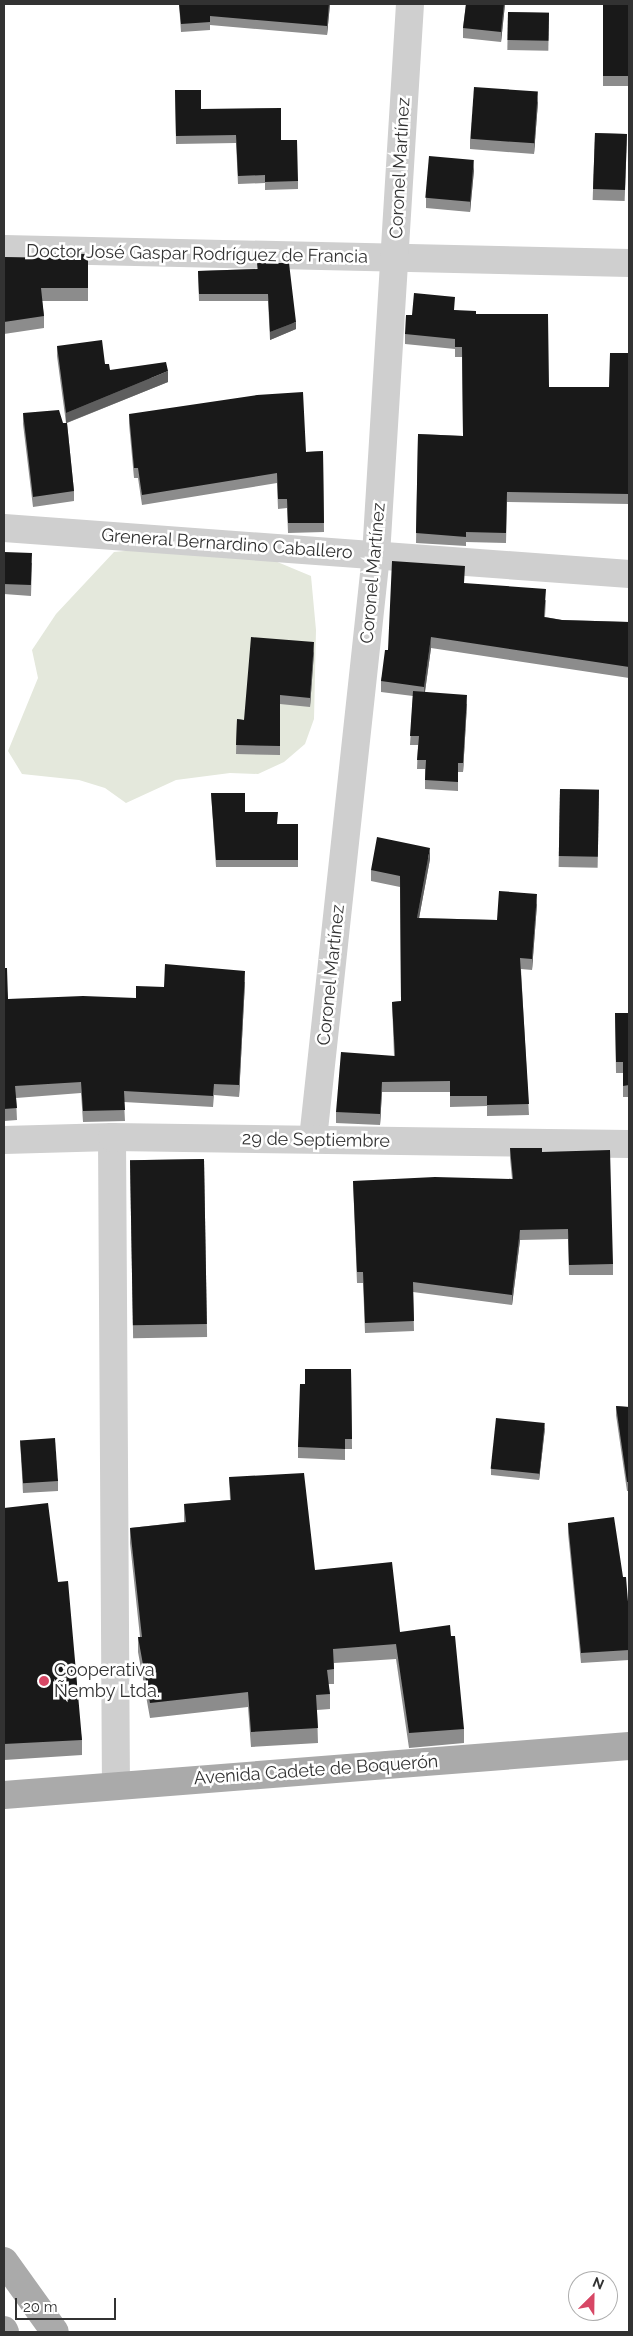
<!DOCTYPE html>
<meta charset="utf-8">
<style>
body{margin:0}
#map{position:relative;width:633px;height:2336px;overflow:hidden;background:#fff;font-family:Raleway,sans-serif}
div>[style]{position:absolute}
[style*='--x']{left:calc(var(--x)*1px);top:calc(var(--y)*1px);width:calc(var(--w)*1px);rotate:calc(var(--a)*1deg)}
.green>*{inset:0;background:#e4e8dc}
.minor>*{height:28px;margin:-14px;padding:0 14px;transform-origin:14px;border-radius:14px;background:#cfcfcf}
.major>*{height:28px;margin:-14px;padding:0 14px;transform-origin:14px;border-radius:14px;background:#aaa}
.wall>*{inset:0;background:#8c8c8c;transform-origin:0 0}
.shaded-wall>*{inset:0;background:#5e5e5e}
.building>*{inset:0;background:#191919;transform-origin:0 0}
.dots>*{width:14px;height:14px;translate:-50% -50%;box-sizing:border-box;border:2px solid #fff;border-radius:50%}
span{translate:-50% -50%;white-space:nowrap;text-align:center;line-height:1.15;-webkit-text-stroke:5px #fff;paint-order:stroke}
.street-label{font-size:18px;color:#323232}
.poi-label{font-size:18px;color:#323232}
.left{translate:0 -50%;text-align:left}
.frame{position:absolute;inset:0;border:5px solid #323232;pointer-events:none}
.north{position:absolute;left:568px;top:2271px;width:50px;height:50px;box-sizing:border-box;background:#fff;border:1px solid #adadad;border-radius:50%;rotate:23deg;font-size:14px;font-weight:700;line-height:20px;text-align:center;color:#323232}
.north::after{content:'';display:block;margin:auto;width:18px;height:22px;background:#d74765;clip-path:polygon(50% 0,100% 100%,50% 72%,0 100%)}
.scale{position:absolute;left:15px;top:2298px;width:101px;height:22px;box-sizing:border-box;border:2px solid #323232;border-top:0;padding-left:6px;font-size:15px;line-height:18px;white-space:nowrap;color:#323232;-webkit-text-stroke:4px #fff;paint-order:stroke}
</style>
<div id="map">
<div class="green">
<div style="clip-path:polygon(227px 541px,311px 576px,316px 630px,314px 719px,305px 744px,284px 762px,258px 774px,230px 773px,176px 780px,126px 803px,105px 788px,79px 780px,22px 774px,8px 751px,38px 678px,32px 650px,56px 614px,114px 552px)"></div>
</div>
<div class="minor">
<div style="--x:4;--y:249;--w:625;--a:1.28"></div>
<div style="--x:4;--y:528;--w:627;--a:4.21"></div>
<div style="--x:112;--y:1137;--w:649;--a:89.65"></div>
<div style="--x:313;--y:1139;--w:587;--a:-83.84"></div>
<div style="--x:376;--y:555;--w:552;--a:-86.47"></div>
<div style="--x:4;--y:1140;--w:108;--a:-1.6"></div>
<div style="--x:112;--y:1137;--w:517;--a:0.78"></div>
</div>
<div class="major">
<div style="--x:4;--y:1795;--w:627;--a:-4.48"></div>
<div style="--x:4;--y:2261;--w:87;--a:54.3"></div>
<div style="--x:4;--y:2330;--w:2;--a:63"></div>
</div>
<div class="wall">
<div style="clip-path:polygon(179px 4px,330px 4px,327px 35px,210px 25px,210px 30px,181px 32px)"></div>
<div style="clip-path:polygon(466px 4px,505px 4px,501px 42px,463px 38px,463px 28px)"></div>
<div style="left:603px;top:4px;width:26px;height:82px"></div>
<div style="left:508px;top:12px;width:41px;height:38px;rotate:1deg"></div>
<div style="clip-path:polygon(175px 90px,201px 109px,281px 140px,298px 181px,298px 189px,265px 190px,265px 183px,238px 184px,236px 143px,176px 144px)"></div>
<div style="clip-path:polygon(538px 102px,534px 154px,470px 149px,470px 139px)"></div>
<div style="left:595px;top:133px;width:32px;height:67px;rotate:2deg"></div>
<div style="clip-path:polygon(474px 170px,470px 212px,426px 208px,426px 198px)"></div>
<div style="clip-path:polygon(88px 254px,88px 301px,42px 301px,44px 316px,44px 328px,4px 334px,4px 257px,48px 258px)"></div>
<div style="clip-path:polygon(257px 263px,296px 329px,270px 340px,268px 301px,199px 301px,198px 271px,257px 269px)"></div>
<div style="clip-path:polygon(454px 310px,476px 314px,549px 387px,609px 387px,629px 353px,629px 504px,507px 502px,506px 543px,466px 542px,466px 546px,416px 543px,418px 434px,463px 436px,462px 357px,455px 357px,455px 349px,405px 344px,405px 334px,412px 315px)"></div>
<div style="clip-path:polygon(57px 346px,105px 364px,110px 370px,168px 382px,67px 423px,74px 491px,74px 501px,33px 507px,23px 424px,23px 413px,63px 423px,66px 423px,57px 356px)"></div>
<div style="clip-path:polygon(129px 414px,306px 452px,323px 451px,324px 532px,288px 533px,287px 508px,278px 509px,277px 483px,142px 505px,138px 478px,134px 478px,129px 424px)"></div>
<div style="clip-path:polygon(4px 552px,32px 563px,31px 596px,4px 594px)"></div>
<div style="clip-path:polygon(546px 600px,545px 617px,562px 620px,629px 622px,629px 678px,431px 648px,425px 692px,467px 704px,463px 772px,458px 772px,458px 791px,425px 789px,425px 769px,417px 769px,418px 745px,410px 745px,413px 696px,381px 692px,381px 681px,388px 650px)"></div>
<div style="clip-path:polygon(314px 652px,310px 707px,280px 704px,280px 755px,236px 754px,237px 719px,244px 720px)"></div>
<div style="left:560px;top:789px;width:39px;height:78px;rotate:1deg"></div>
<div style="clip-path:polygon(211px 793px,245px 812px,277px 824px,298px 824px,298px 867px,216px 867px)"></div>
<div style="clip-path:polygon(430px 859px,419px 918px,497px 920px,537px 904px,532px 970px,521px 969px,529px 1115px,487px 1116px,487px 1106px,450px 1107px,450px 1092px,382px 1092px,380px 1125px,336px 1123px,336px 1112px,394px 1056px,392px 1002px,401px 1001px,400px 887px,371px 881px,371px 870px)"></div>
<div style="clip-path:polygon(4px 968px,8px 999px,136px 998px,164px 987px,245px 982px,239px 1097px,214px 1095px,213px 1107px,124px 1102px,125px 1121px,83px 1122px,81px 1093px,16px 1098px,17px 1120px,4px 1121px)"></div>
<div style="clip-path:polygon(615px 1013px,629px 1013px,629px 1097px,623px 1097px,623px 1073px,616px 1073px)"></div>
<div style="clip-path:polygon(510px 1148px,542px 1152px,613px 1264px,613px 1275px,569px 1275px,568px 1239px,520px 1240px,512px 1305px,413px 1292px,414px 1331px,365px 1333px,363px 1283px,357px 1283px,353px 1181px,512px 1179px,510px 1158px)"></div>
<div style="left:204px;top:1159px;width:178px;height:74px;rotate:89deg"></div>
<div style="clip-path:polygon(351px 1369px,352px 1449px,345px 1449px,345px 1460px,298px 1458px,298px 1447px,305px 1384px)"></div>
<div style="clip-path:polygon(616px 1406px,629px 1407px,629px 1491px,627px 1491px,616px 1415px)"></div>
<div style="clip-path:polygon(545px 1428px,539px 1480px,491px 1475px,491px 1469px)"></div>
<div style="clip-path:polygon(20px 1440px,58px 1481px,58px 1491px,23px 1493px)"></div>
<div style="clip-path:polygon(229px 1477px,315px 1570px,400px 1632px,464px 1729px,464px 1743px,409px 1748px,396px 1659px,334px 1663px,334px 1684px,328px 1684px,330px 1694px,330px 1709px,317px 1710px,318px 1743px,251px 1747px,248px 1707px,150px 1718px,138px 1652px,138px 1637px,140px 1637px,130px 1543px,130px 1528px,184px 1522px,184px 1504px,230px 1500px)"></div>
<div style="clip-path:polygon(4px 1508px,58px 1582px,82px 1740px,82px 1755px,4px 1760px)"></div>
<div style="clip-path:polygon(568px 1523px,623px 1577px,629px 1614px,629px 1660px,581px 1663px,568px 1533px)"></div>
</div>
<div class="shaded-wall">
<div style="clip-path:polygon(329px 4px,330px 4px,327px 35px,327px 26px)"></div>
<div style="clip-path:polygon(504px 4px,505px 4px,501px 42px,501px 32px)"></div>
<div style="clip-path:polygon(538px 92px,538px 102px,534px 154px,534px 143px)"></div>
<div style="clip-path:polygon(474px 160px,474px 170px,470px 212px,470px 202px)"></div>
<div style="clip-path:polygon(296px 322px,296px 329px,270px 340px,270px 332px)"></div>
<div style="clip-path:polygon(168px 371px,168px 382px,66px 423px,66px 413px)"></div>
<div style="clip-path:polygon(431px 637px,431px 648px,424px 698px,424px 687px)"></div>
<div style="clip-path:polygon(314px 642px,314px 652px,310px 707px,310px 698px)"></div>
<div style="clip-path:polygon(467px 695px,467px 704px,463px 772px,463px 763px)"></div>
<div style="clip-path:polygon(430px 848px,430px 859px,417px 929px,417px 918px)"></div>
<div style="clip-path:polygon(537px 894px,537px 904px,532px 970px,532px 959px)"></div>
<div style="clip-path:polygon(245px 971px,245px 982px,239px 1097px,239px 1085px)"></div>
<div style="clip-path:polygon(382px 1082px,382px 1092px,380px 1125px,380px 1114px)"></div>
<div style="clip-path:polygon(520px 1230px,520px 1240px,512px 1305px,512px 1295px)"></div>
<div style="clip-path:polygon(545px 1423px,545px 1428px,539px 1480px,539px 1474px)"></div>
</div>
<div class="building">
<div style="clip-path:polygon(179px 4px,329px 4px,327px 26px,210px 16px,210px 22px,181px 24px)"></div>
<div style="clip-path:polygon(466px 4px,504px 4px,501px 32px,463px 28px)"></div>
<div style="left:603px;top:4px;width:26px;height:72px"></div>
<div style="left:508px;top:12px;width:41px;height:28px;rotate:1deg"></div>
<div style="left:474px;top:87px;width:64px;height:52px;rotate:4deg"></div>
<div style="clip-path:polygon(175px 90px,201px 90px,201px 109px,281px 108px,281px 140px,297px 140px,298px 181px,265px 182px,265px 175px,238px 176px,236px 135px,176px 136px)"></div>
<div style="left:595px;top:133px;width:32px;height:56px;rotate:2deg"></div>
<div style="left:429px;top:156px;width:45px;height:42px;rotate:5deg"></div>
<div style="clip-path:polygon(48px 253px,88px 254px,88px 288px,41px 288px,44px 316px,4px 322px,4px 257px,48px 258px)"></div>
<div style="clip-path:polygon(257px 263px,289px 263px,296px 322px,270px 332px,268px 294px,199px 294px,198px 271px,258px 269px)"></div>
<div style="clip-path:polygon(414px 293px,455px 297px,454px 310px,476px 311px,476px 314px,548px 314px,549px 387px,609px 387px,610px 353px,629px 353px,629px 494px,507px 492px,506px 533px,466px 532px,466px 537px,416px 533px,418px 434px,463px 436px,462px 347px,455px 347px,455px 339px,405px 334px,406px 315px,412px 315px)"></div>
<div style="clip-path:polygon(102px 340px,105px 364px,109px 364px,110px 370px,166px 362px,168px 371px,66px 413px,57px 346px)"></div>
<div style="clip-path:polygon(303px 392px,306px 452px,323px 451px,324px 523px,288px 523px,287px 499px,278px 499px,277px 473px,142px 495px,138px 468px,134px 468px,129px 414px,257px 395px)"></div>
<div style="clip-path:polygon(59px 410px,63px 423px,67px 423px,74px 491px,33px 497px,23px 413px)"></div>
<div style="left:4px;top:552px;width:28px;height:32px;rotate:2deg"></div>
<div style="clip-path:polygon(392px 561px,465px 566px,464px 583px,546px 589px,544px 617px,562px 620px,629px 622px,629px 667px,431px 637px,424px 687px,381px 681px,385px 650px,388px 650px)"></div>
<div style="clip-path:polygon(251px 637px,314px 642px,310px 698px,280px 695px,280px 746px,236px 745px,237px 719px,244px 720px)"></div>
<div style="clip-path:polygon(413px 691px,467px 695px,463px 763px,458px 763px,458px 782px,425px 780px,426px 760px,417px 760px,419px 736px,410px 736px)"></div>
<div style="left:560px;top:789px;width:39px;height:67px;rotate:1deg"></div>
<div style="clip-path:polygon(211px 793px,245px 793px,245px 812px,278px 812px,277px 824px,298px 824px,298px 860px,216px 860px)"></div>
<div style="clip-path:polygon(377px 837px,430px 848px,417px 918px,497px 920px,499px 891px,537px 894px,532px 959px,520px 958px,529px 1104px,487px 1105px,487px 1096px,450px 1096px,450px 1081px,382px 1082px,380px 1114px,336px 1112px,341px 1052px,395px 1056px,392px 1002px,401px 1001px,400px 876px,371px 870px)"></div>
<div style="clip-path:polygon(165px 964px,245px 971px,239px 1085px,214px 1084px,213px 1096px,124px 1091px,125px 1110px,83px 1111px,81px 1082px,15px 1086px,17px 1108px,4px 1109px,4px 968px,7px 968px,8px 999px,83px 996px,136px 998px,136px 986px,164px 987px)"></div>
<div style="clip-path:polygon(615px 1013px,629px 1013px,629px 1085px,623px 1086px,623px 1062px,616px 1062px)"></div>
<div style="clip-path:polygon(510px 1148px,542px 1148px,542px 1152px,610px 1150px,613px 1264px,569px 1265px,568px 1229px,520px 1230px,512px 1295px,413px 1282px,414px 1321px,365px 1323px,363px 1272px,357px 1272px,353px 1181px,435px 1177px,513px 1179px)"></div>
<div style="left:204px;top:1159px;width:165px;height:74px;rotate:89deg"></div>
<div style="clip-path:polygon(305px 1369px,351px 1369px,352px 1439px,345px 1439px,345px 1449px,298px 1447px,300px 1384px,305px 1384px)"></div>
<div style="clip-path:polygon(616px 1406px,629px 1407px,629px 1482px,627px 1482px)"></div>
<div style="left:496px;top:1418px;width:49px;height:51px;rotate:6deg"></div>
<div style="left:55px;top:1438px;width:43px;height:35px;rotate:86deg"></div>
<div style="clip-path:polygon(304px 1473px,315px 1570px,392px 1562px,400px 1632px,450px 1625px,451px 1636px,455px 1636px,464px 1729px,409px 1733px,396px 1644px,333px 1649px,334px 1669px,327px 1670px,330px 1694px,316px 1695px,318px 1728px,251px 1732px,248px 1692px,150px 1703px,138px 1637px,142px 1637px,130px 1528px,186px 1522px,184px 1504px,231px 1500px,229px 1477px)"></div>
<div style="clip-path:polygon(48px 1503px,58px 1582px,68px 1581px,82px 1740px,4px 1744px,4px 1508px)"></div>
<div style="clip-path:polygon(614px 1517px,623px 1577px,626px 1577px,629px 1614px,629px 1650px,581px 1653px,568px 1523px)"></div>
</div>
<div class="dots">
<div style="left:44px;top:1681px;background:#d74765"></div>
</div>
<div class="street-label">
<span style="left:400px;top:168px;rotate:-87deg">Coronel Martínez</span>
<span style="left:197px;top:254px;rotate:1deg">Doctor José Gaspar Rodríguez de Francia</span>
<span style="left:227px;top:544px;rotate:4deg">Greneral Bernardino Caballero</span>
<span style="left:373px;top:573px;rotate:-85deg">Coronel Martínez</span>
<span style="left:331px;top:975px;rotate:-84deg">Coronel Martínez</span>
<span style="left:316px;top:1140px;rotate:1deg">29 de Septiembre</span>
<span style="left:316px;top:1770px;rotate:-4deg">Avenida Cadete de Boquerón</span>
</div>
<div class="poi-label">
<span class="left" style="left:54px;top:1681px">Cooperativa<br>Ñemby Ltda.</span>
</div>
<div class="frame"></div>
<div class="north">N</div>
<div class="scale">20 m</div>
</div>
